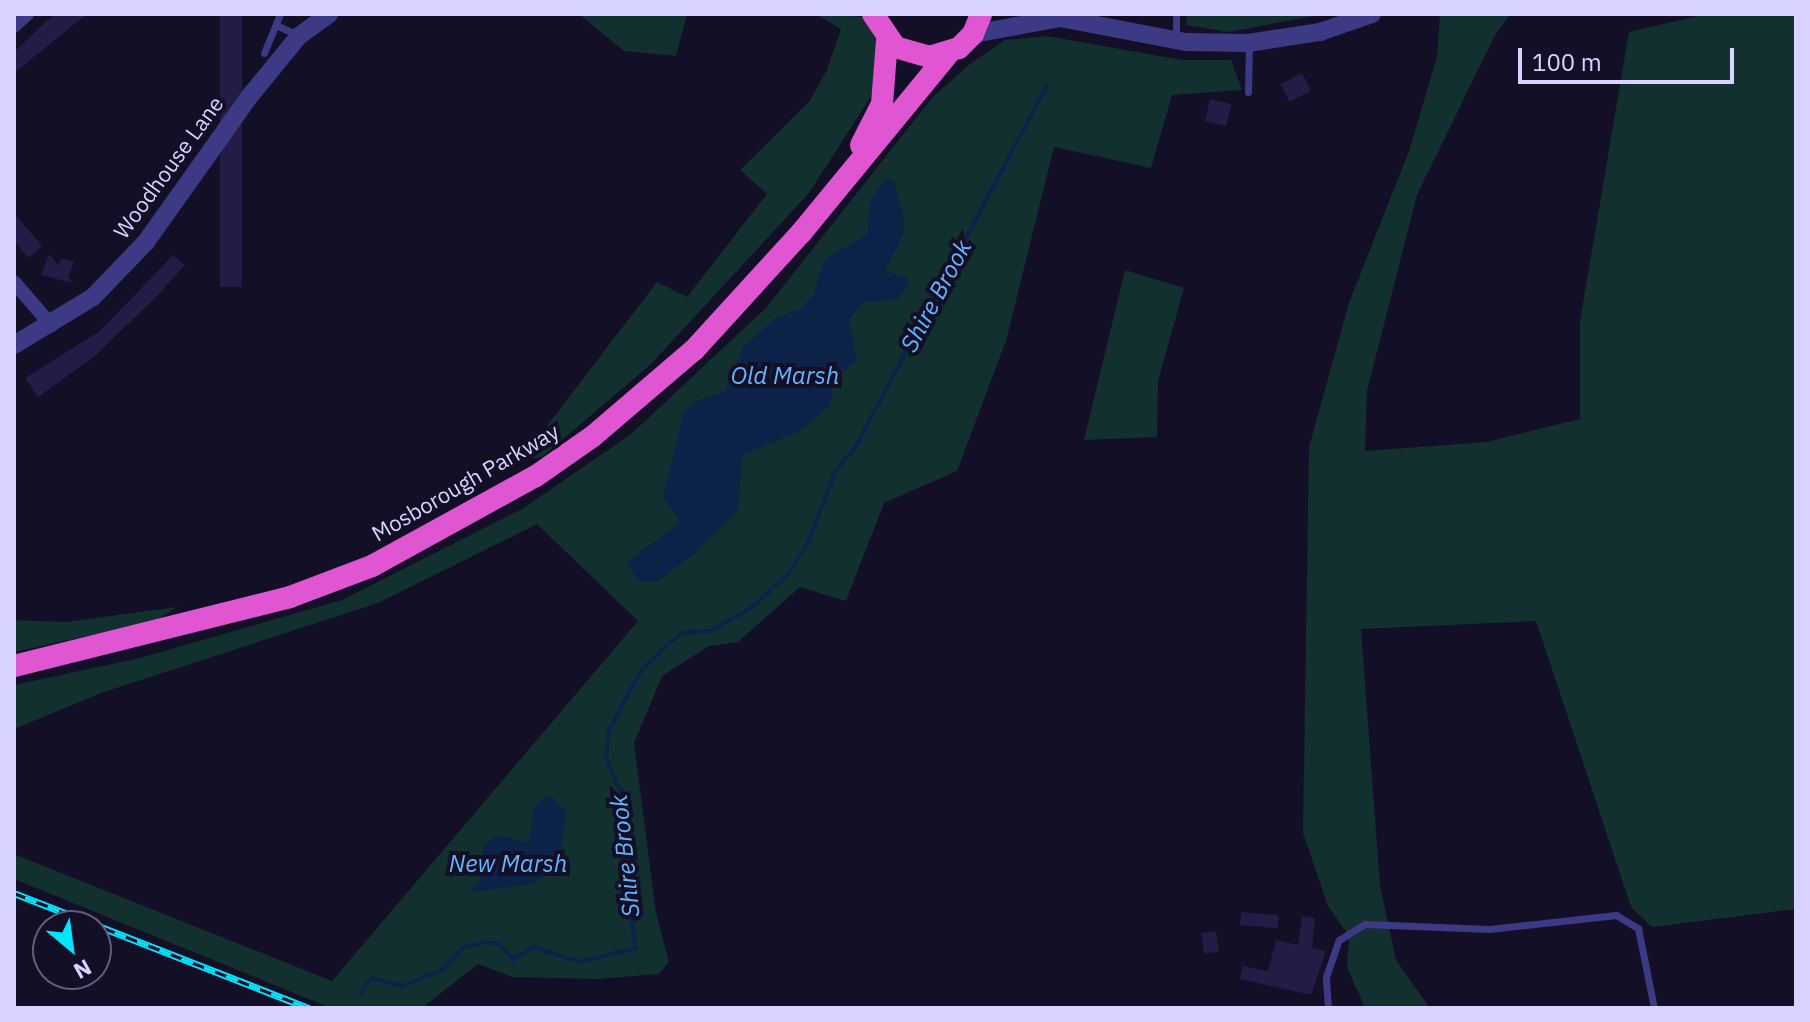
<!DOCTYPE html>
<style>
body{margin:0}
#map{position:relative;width:1810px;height:1022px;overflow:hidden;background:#130f26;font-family:"IBM Plex Sans",sans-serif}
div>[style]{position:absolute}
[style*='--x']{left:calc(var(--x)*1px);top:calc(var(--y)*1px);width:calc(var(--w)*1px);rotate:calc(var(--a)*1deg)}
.green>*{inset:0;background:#12302f}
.water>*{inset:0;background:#0c2248}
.stream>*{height:4px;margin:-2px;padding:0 2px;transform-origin:2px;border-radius:2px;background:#0c2248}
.building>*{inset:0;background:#241b47;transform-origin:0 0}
.service>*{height:7px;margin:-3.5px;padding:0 3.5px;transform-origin:3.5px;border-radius:3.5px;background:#3d3a85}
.minor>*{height:14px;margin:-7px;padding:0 7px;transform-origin:7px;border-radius:7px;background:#3d3a85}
.tertiary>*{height:18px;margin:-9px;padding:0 9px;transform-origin:9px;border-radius:9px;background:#3d3a85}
.trunk>*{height:22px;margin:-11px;padding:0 11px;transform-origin:11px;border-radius:11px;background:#e055d1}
.rail>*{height:7px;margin-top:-3.5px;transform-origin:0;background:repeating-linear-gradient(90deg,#130f26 0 12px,#00e5ff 0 24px);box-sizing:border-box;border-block:2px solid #00e5ff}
span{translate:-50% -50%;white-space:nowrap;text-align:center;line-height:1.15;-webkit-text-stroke:8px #130f26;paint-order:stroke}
.street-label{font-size:22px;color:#d9d4ff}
.water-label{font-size:24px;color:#62b6ff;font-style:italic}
.frame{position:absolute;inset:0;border:16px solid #d9d4ff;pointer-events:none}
.north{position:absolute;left:32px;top:910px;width:80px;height:80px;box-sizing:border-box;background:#130f26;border:2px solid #625e7d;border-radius:50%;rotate:151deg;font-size:22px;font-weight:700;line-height:32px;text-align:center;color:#d9d4ff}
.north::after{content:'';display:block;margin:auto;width:28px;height:36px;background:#00e5ff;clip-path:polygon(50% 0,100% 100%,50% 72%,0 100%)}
.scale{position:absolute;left:1518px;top:48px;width:216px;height:36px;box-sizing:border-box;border:4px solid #d9d4ff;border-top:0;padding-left:10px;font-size:24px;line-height:28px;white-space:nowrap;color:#d9d4ff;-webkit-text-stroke:6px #130f26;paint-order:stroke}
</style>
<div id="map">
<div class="green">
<div style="clip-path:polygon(579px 14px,687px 14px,676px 56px,624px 51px)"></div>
<div style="clip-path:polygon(816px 14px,864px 17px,879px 40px,877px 87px,809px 193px,651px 364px,542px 457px,521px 460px,657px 282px,687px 297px,767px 194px,740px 170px,809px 102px,827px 70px,841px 29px)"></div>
<div style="clip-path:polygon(1187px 14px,1324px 14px,1229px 32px,1186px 25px)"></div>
<div style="clip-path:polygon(1440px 14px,1511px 14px,1496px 33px,1417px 195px,1367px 391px,1365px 451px,1487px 442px,1580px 419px,1580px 321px,1629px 32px,1706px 14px,1796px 14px,1796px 909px,1652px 927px,1631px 907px,1536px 621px,1361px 629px,1380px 886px,1396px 960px,1430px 1008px,1365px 1008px,1347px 967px,1349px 936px,1328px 906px,1303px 833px,1309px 447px,1349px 303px,1409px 151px,1437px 57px)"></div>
<div style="clip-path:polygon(1047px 36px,1182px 60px,1231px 60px,1242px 90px,1172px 95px,1151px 168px,1054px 147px,1006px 341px,957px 471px,884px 503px,846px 601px,800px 587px,738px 642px,709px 646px,662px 676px,634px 743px,656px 913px,669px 962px,659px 974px,597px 979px,512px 977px,478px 964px,422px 1008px,331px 1008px,14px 879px,14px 854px,332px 981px,638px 621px,537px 524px,378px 603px,104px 692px,14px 729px,14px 685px,140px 658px,342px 600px,522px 509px,630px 435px,766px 308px,932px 98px,970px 64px,1005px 40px)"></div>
<div style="clip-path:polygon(1125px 270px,1184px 288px,1158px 381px,1157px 437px,1084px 440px)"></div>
<div style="clip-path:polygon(177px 607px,155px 621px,14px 652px,14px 620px,66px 622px)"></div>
</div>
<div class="water">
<div style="clip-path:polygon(886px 179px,894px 182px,904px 216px,904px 232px,885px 271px,909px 278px,907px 288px,896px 300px,863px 302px,849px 319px,857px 360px,835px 379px,829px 406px,800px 431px,743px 455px,738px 511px,692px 556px,656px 582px,638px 581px,627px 562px,680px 522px,663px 497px,683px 414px,695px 402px,725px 391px,743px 348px,773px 320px,801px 308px,814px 294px,824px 260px,867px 234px,870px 200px)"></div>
<div style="clip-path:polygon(550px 794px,566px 812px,559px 867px,532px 884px,469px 892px,480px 881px,483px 847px,497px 835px,529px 843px,535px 805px)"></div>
</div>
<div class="stream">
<div style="--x:361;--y:994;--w:19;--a:-58"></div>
<div style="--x:371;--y:978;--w:33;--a:14"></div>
<div style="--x:403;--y:986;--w:42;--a:-22.3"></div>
<div style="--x:442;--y:970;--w:30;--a:-46"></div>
<div style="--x:463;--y:948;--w:22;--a:-16"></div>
<div style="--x:484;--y:942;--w:15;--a:8"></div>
<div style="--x:499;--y:944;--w:21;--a:47"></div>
<div style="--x:513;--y:959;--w:23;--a:-31"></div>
<div style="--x:533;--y:947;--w:48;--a:18.1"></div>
<div style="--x:579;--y:962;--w:59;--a:-13.8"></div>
<div style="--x:636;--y:948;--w:113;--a:-99.1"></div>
<div style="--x:618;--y:836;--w:44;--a:-86.1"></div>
<div style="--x:621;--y:792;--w:37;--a:-114"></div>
<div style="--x:606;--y:758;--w:28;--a:-84"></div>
<div style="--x:609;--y:730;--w:69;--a:-61.6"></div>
<div style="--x:642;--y:669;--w:53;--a:-42.7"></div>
<div style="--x:681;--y:633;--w:31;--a:-4"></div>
<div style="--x:712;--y:631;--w:50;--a:-31.2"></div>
<div style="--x:755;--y:605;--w:45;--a:-43.2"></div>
<div style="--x:788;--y:574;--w:37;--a:-57"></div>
<div style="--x:808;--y:543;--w:76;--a:-69.2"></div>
<div style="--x:835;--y:472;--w:33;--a:-51"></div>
<div style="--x:856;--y:446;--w:408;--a:-62.1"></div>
</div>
<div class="building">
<div style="clip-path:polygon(54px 14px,87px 14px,14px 73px,14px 52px)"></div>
<div style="left:220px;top:14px;width:22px;height:273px"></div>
<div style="left:1302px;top:73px;width:20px;height:24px;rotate:63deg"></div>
<div style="left:1210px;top:99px;width:22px;height:23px;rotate:13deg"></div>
<div style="clip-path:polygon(14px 213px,42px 246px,29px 258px,14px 241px)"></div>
<div style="clip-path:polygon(49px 254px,58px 265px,62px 258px,74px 262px,68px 277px,73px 283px,41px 275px)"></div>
<div style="clip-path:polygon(173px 255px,185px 265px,158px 295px,95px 356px,38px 397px,25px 378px,100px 331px)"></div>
<div style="left:1241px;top:912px;width:38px;height:13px;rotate:5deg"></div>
<div style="clip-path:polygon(1302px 916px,1315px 918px,1312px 948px,1326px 951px,1311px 995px,1240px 979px,1243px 966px,1268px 971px,1276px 940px,1298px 945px)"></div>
<div style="left:1216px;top:931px;width:21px;height:15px;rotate:82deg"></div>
</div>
<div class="service">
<div style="--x:276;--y:25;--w:23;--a:25"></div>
<div style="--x:1176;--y:39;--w:25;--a:-90"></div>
<div style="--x:264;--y:53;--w:42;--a:-67.7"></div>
<div style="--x:1248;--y:92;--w:47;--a:-88.8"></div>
<div style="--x:1328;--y:1008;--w:31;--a:-94"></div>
<div style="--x:1326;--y:977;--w:39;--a:-71"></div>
<div style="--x:1339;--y:940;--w:31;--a:-32"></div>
<div style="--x:1365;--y:924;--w:124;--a:2.3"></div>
<div style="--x:1489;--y:929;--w:128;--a:-6.3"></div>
<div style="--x:1616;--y:915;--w:26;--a:31"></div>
<div style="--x:1638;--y:928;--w:82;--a:78.7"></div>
</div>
<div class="minor">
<div style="--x:14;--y:26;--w:18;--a:-43"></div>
<div style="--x:14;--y:282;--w:57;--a:49.3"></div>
</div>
<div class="tertiary">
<div style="--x:973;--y:34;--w:88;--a:-10.4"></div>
<div style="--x:1060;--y:18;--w:128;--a:10.8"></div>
<div style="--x:1186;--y:42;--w:62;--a:0.9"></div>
<div style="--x:1248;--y:43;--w:73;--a:-8.7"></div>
<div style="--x:1320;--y:32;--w:55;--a:-19.1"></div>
<div style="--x:14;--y:345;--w:92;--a:-31.3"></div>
<div style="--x:93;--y:297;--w:76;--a:-46.1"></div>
<div style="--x:146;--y:242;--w:178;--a:-54.6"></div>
<div style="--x:249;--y:97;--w:79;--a:-50.7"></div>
<div style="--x:299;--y:36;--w:37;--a:-36"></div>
</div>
<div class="trunk">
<div style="--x:873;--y:14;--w:40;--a:56"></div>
<div style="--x:895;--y:47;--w:35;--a:16"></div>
<div style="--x:929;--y:57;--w:31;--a:-17"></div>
<div style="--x:959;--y:48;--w:20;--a:-45"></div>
<div style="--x:973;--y:34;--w:22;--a:-68"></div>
<div style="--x:861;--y:145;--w:46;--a:-62.9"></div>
<div style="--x:882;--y:104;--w:64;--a:-85.5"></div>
<div style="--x:14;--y:666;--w:284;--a:-14"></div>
<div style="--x:290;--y:597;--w:88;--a:-20.7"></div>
<div style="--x:372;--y:566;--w:187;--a:-28.8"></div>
<div style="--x:536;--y:476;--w:68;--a:-34.9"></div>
<div style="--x:592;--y:437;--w:134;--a:-40.5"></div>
<div style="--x:694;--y:350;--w:159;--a:-47.6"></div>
<div style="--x:801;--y:233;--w:232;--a:-50.6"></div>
</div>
<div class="rail">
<div style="--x:14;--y:893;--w:317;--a:21.3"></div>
</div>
<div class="street-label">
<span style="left:168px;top:167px;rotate:-54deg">Woodhouse Lane</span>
<span style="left:465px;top:482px;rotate:-30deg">Mosborough Parkway</span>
</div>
<div class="water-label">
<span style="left:936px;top:296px;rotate:-62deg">Shire Brook</span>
<span style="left:785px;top:376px">Old Marsh</span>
<span style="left:625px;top:856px;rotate:-96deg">Shire Brook</span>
<span style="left:508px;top:864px">New Marsh</span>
</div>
<div class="frame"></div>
<div class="north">N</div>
<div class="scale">100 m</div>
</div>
